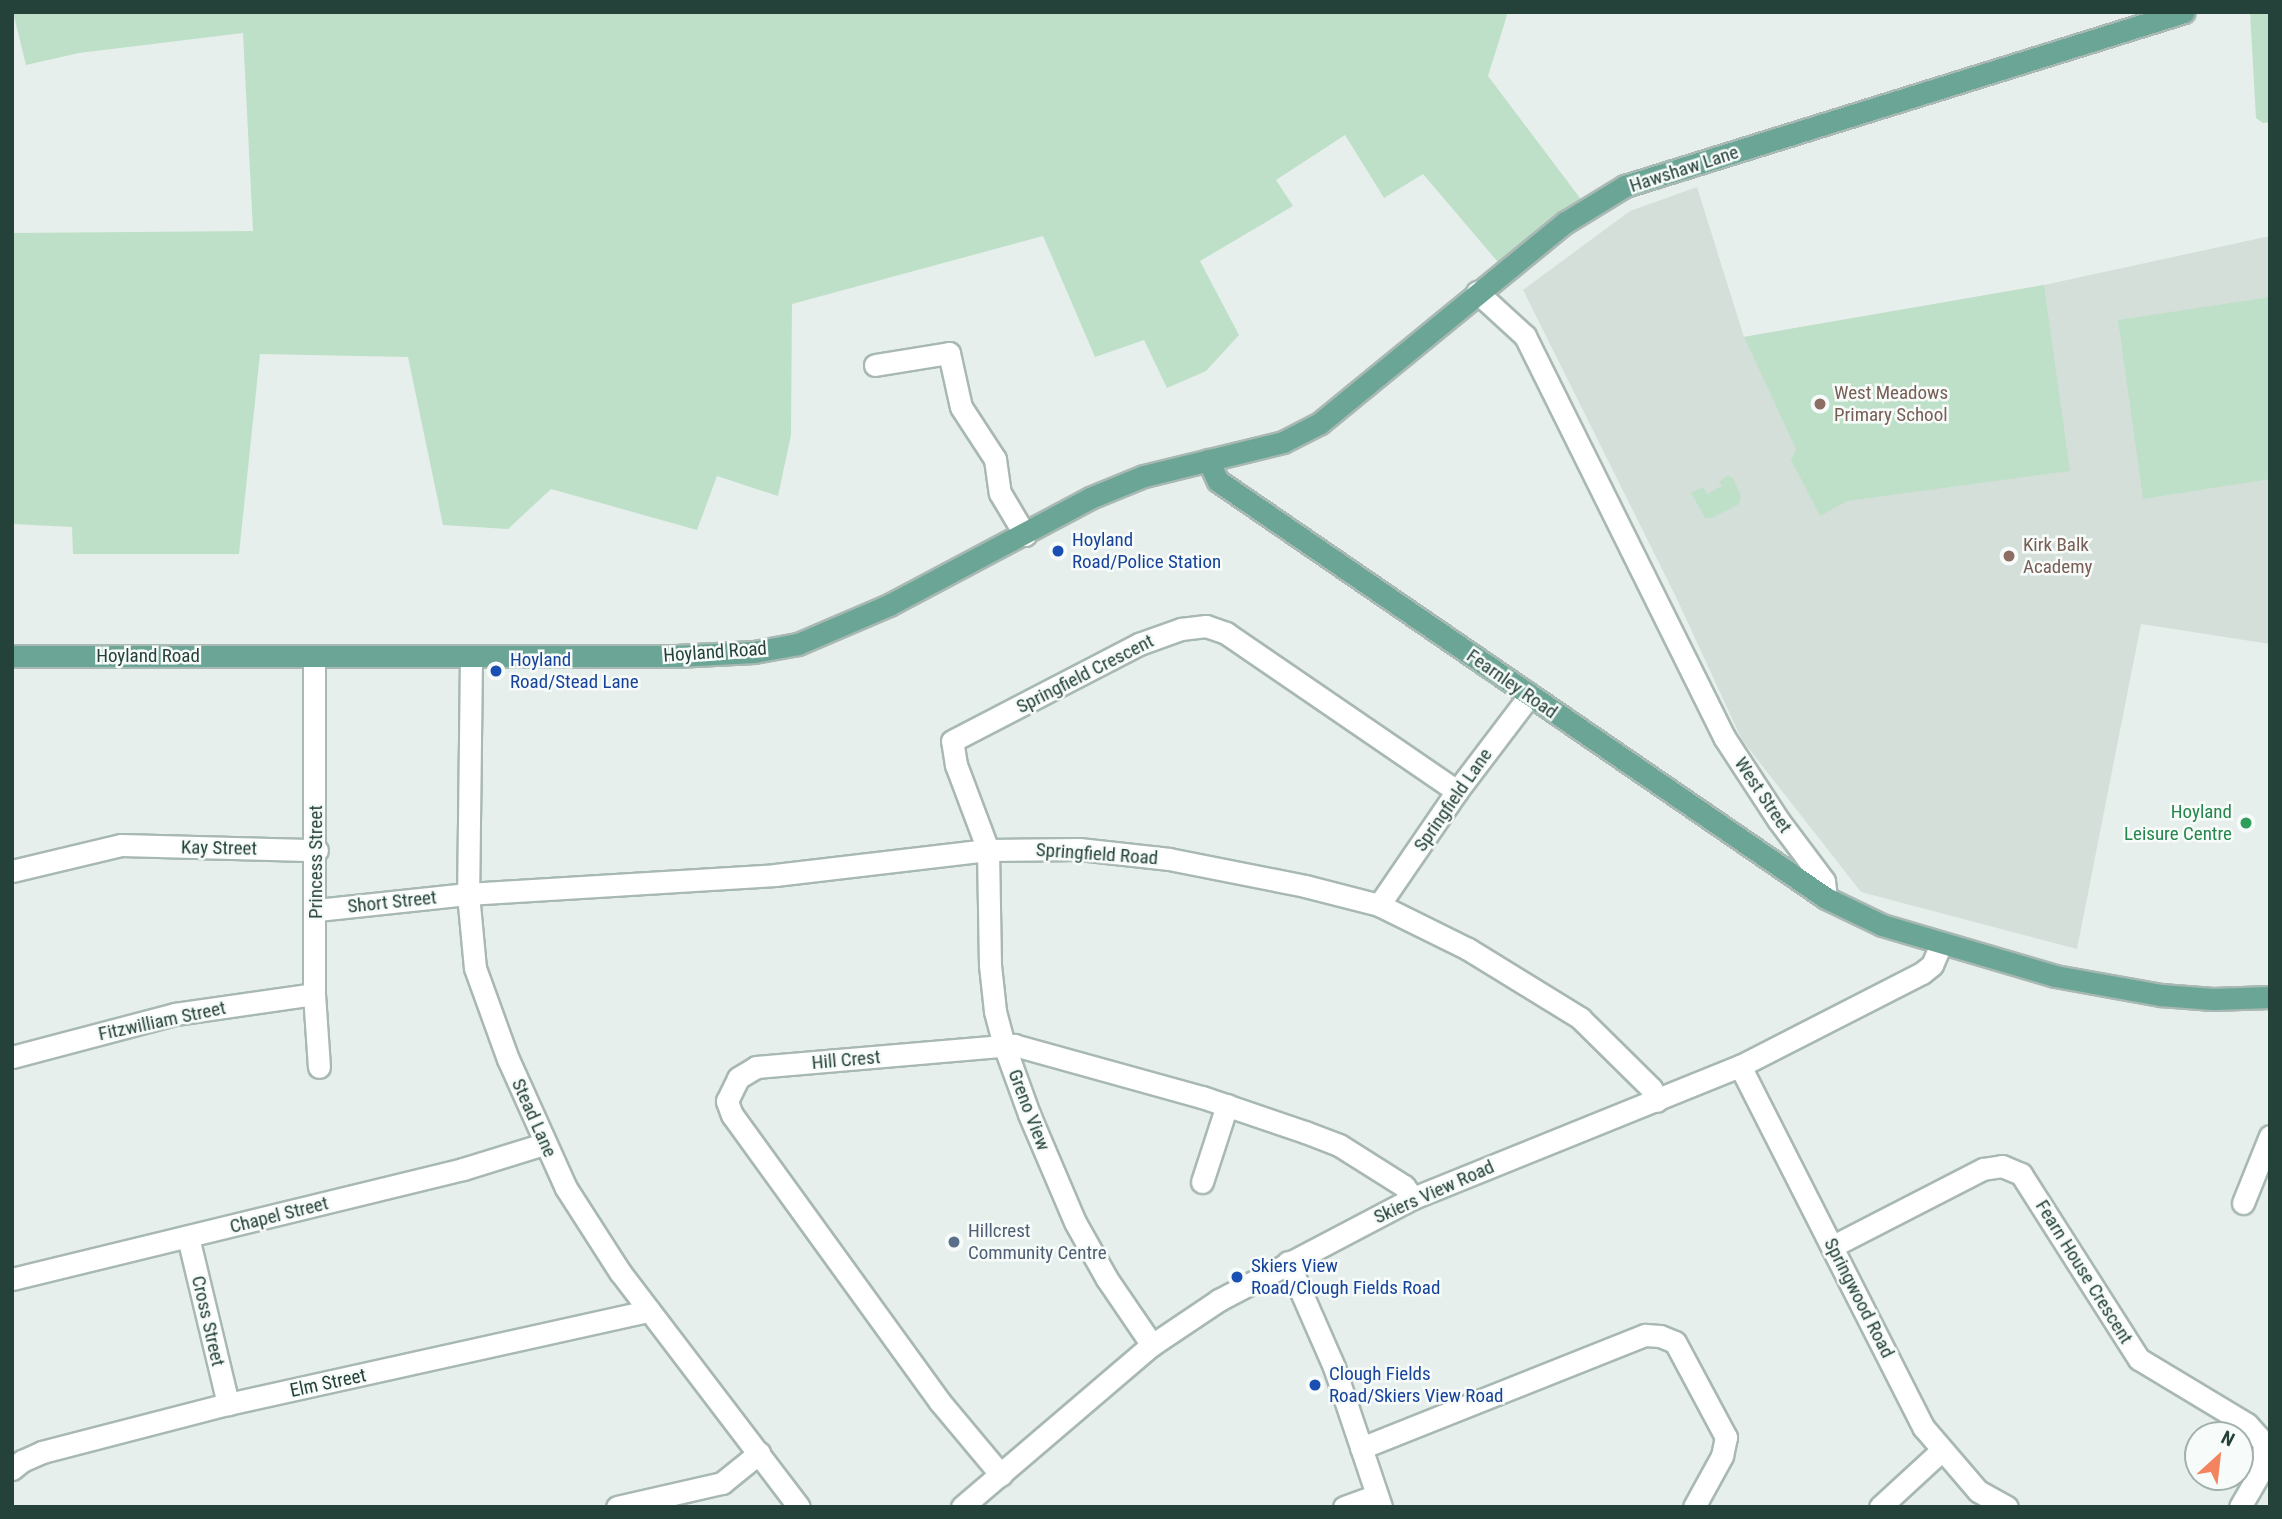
<!DOCTYPE html>
<style>
body{margin:0}
#map{position:relative;width:2282px;height:1519px;overflow:hidden;background:#e6efeb;font-family:"Roboto Condensed",sans-serif}
div>[style]{position:absolute}
[style*='--x']{left:calc(var(--x)*1px);top:calc(var(--y)*1px);width:calc(var(--w)*1px);rotate:calc(var(--a)*1deg)}
.built>*{inset:0;background:#d4dfda}
.green>*{inset:0;background:#bfe0c8}
.roads{filter:drop-shadow(2px 0 #a8b8b2) drop-shadow(-2px 0 #a8b8b2) drop-shadow(0 2px #a8b8b2) drop-shadow(0 -2px #a8b8b2)}
.minor>*{height:21px;margin:-10.5px;padding:0 10.5px;transform-origin:10.5px;border-radius:10.5px;background:#fff}
.major>*{height:21px;margin:-10.5px;padding:0 10.5px;transform-origin:10.5px;border-radius:10.5px;background:#6aa596}
.dots>*{width:19px;height:19px;translate:-50% -50%;box-sizing:border-box;border:4px solid #f7fbf9;border-radius:50%}
span{translate:-50% -50%;white-space:nowrap;text-align:center;line-height:1.15;-webkit-text-stroke:5px #f7fbf9;paint-order:stroke}
.street-label{font-size:19px;color:#24423a}
.education-label{font-size:19px;color:#785e54}
.left{translate:0 -50%;text-align:left}
.transit-label{font-size:19px;color:#164399}
.leisure-label{font-size:19px;color:#27864d}
.right{translate:-100% -50%;text-align:right}
.service-label{font-size:19px;color:#4e5e75}
.frame{position:absolute;inset:0;border:14px solid #24423a;pointer-events:none}
.north{position:absolute;left:2184px;top:1421px;width:70px;height:70px;box-sizing:border-box;background:#f7fbf9;border:2px solid #a3b1ad;border-radius:50%;rotate:27deg;font-size:19px;font-weight:700;line-height:28px;text-align:center;color:#24423a}
.north::after{content:'';display:block;margin:auto;width:24px;height:32px;background:#f4845f;clip-path:polygon(50% 0,100% 100%,50% 72%,0 100%)}
</style>
<div id="map">
<div class="built">
<div style="clip-path:polygon(1697px 187px,1744px 337px,2044px 285px,2270px 236px,2270px 644px,2141px 624px,2077px 949px,1861px 892px,1742px 740px,1676px 597px,1523px 290px,1630px 211px)"></div>
</div>
<div class="green">
<div style="clip-path:polygon(13px 12px,1508px 12px,1488px 76px,1583px 202px,1503px 268px,1423px 174px,1384px 198px,1345px 135px,1276px 180px,1293px 206px,1200px 261px,1239px 335px,1206px 371px,1167px 388px,1144px 340px,1095px 357px,1043px 236px,792px 304px,791px 435px,778px 496px,717px 476px,697px 530px,551px 489px,508px 529px,443px 525px,408px 357px,260px 354px,239px 554px,73px 554px,72px 527px,12px 524px,12px 233px,253px 231px,243px 33px,79px 53px,26px 65px)"></div>
<div style="clip-path:polygon(2250px 12px,2270px 12px,2270px 122px,2263px 123px,2256px 118px)"></div>
<div style="clip-path:polygon(2044px 285px,2070px 471px,1847px 501px,1820px 516px,1791px 460px,1796px 449px,1744px 337px)"></div>
<div style="clip-path:polygon(2270px 297px,2270px 479px,2143px 499px,2118px 320px)"></div>
<div style="clip-path:polygon(1728px 476px,1733px 478px,1741px 496px,1739px 504px,1712px 518px,1705px 518px,1691px 493px,1703px 487px,1707px 494px,1722px 486px,1719px 481px)"></div>
</div>
<div class="roads">
<div class="minor">
<div style="--x:1477;--y:292;--w:65;--a:42.5"></div>
<div style="--x:1525;--y:336;--w:448;--a:63.6"></div>
<div style="--x:1724;--y:737;--w:100;--a:56.8"></div>
<div style="--x:1779;--y:821;--w:75;--a:53.1"></div>
<div style="--x:1824;--y:881;--w:17;--a:83"></div>
<div style="--x:875;--y:365;--w:75;--a:-9.2"></div>
<div style="--x:949;--y:353;--w:55;--a:77.5"></div>
<div style="--x:961;--y:407;--w:62;--a:56.8"></div>
<div style="--x:995;--y:459;--w:34;--a:82"></div>
<div style="--x:1000;--y:493;--w:49;--a:59.2"></div>
<div style="--x:314;--y:656;--w:338;--a:90"></div>
<div style="--x:314;--y:994;--w:73;--a:86.1"></div>
<div style="--x:471;--y:658;--w:236;--a:90.7"></div>
<div style="--x:468;--y:894;--w:74;--a:84.6"></div>
<div style="--x:475;--y:968;--w:97;--a:70.1"></div>
<div style="--x:508;--y:1059;--w:141;--a:65.8"></div>
<div style="--x:566;--y:1188;--w:100;--a:57.3"></div>
<div style="--x:620;--y:1272;--w:295;--a:52.7"></div>
<div style="--x:12;--y:871;--w:112;--a:-13.4"></div>
<div style="--x:121;--y:845;--w:196;--a:1.5"></div>
<div style="--x:1379;--y:905;--w:138;--a:-55.6"></div>
<div style="--x:1457;--y:791;--w:119;--a:-52.8"></div>
<div style="--x:317;--y:910;--w:151;--a:-6.1"></div>
<div style="--x:467;--y:894;--w:309;--a:-3.5"></div>
<div style="--x:775;--y:875;--w:214;--a:-6.7"></div>
<div style="--x:988;--y:850;--w:91;--a:-0.6"></div>
<div style="--x:1079;--y:849;--w:91;--a:6.3"></div>
<div style="--x:1169;--y:859;--w:139;--a:11.2"></div>
<div style="--x:1305;--y:886;--w:76;--a:14.4"></div>
<div style="--x:1379;--y:905;--w:99;--a:26.3"></div>
<div style="--x:1468;--y:949;--w:132;--a:31.6"></div>
<div style="--x:1580;--y:1018;--w:100;--a:44.6"></div>
<div style="--x:1651;--y:1088;--w:14;--a:65"></div>
<div style="--x:12;--y:1057;--w:169;--a:-14.8"></div>
<div style="--x:175;--y:1014;--w:140;--a:-8.2"></div>
<div style="--x:1740;--y:1066;--w:406;--a:63.1"></div>
<div style="--x:1924;--y:1428;--w:83;--a:49.4"></div>
<div style="--x:1978;--y:1491;--w:33;--a:29"></div>
<div style="--x:1202;--y:1182;--w:81;--a:-72"></div>
<div style="--x:2243;--y:1203;--w:72;--a:-68.1"></div>
<div style="--x:188;--y:1237;--w:172;--a:76.5"></div>
<div style="--x:1833;--y:1246;--w:169;--a:-27.2"></div>
<div style="--x:1983;--y:1169;--w:19;--a:-9"></div>
<div style="--x:2002;--y:1166;--w:21;--a:23"></div>
<div style="--x:2021;--y:1174;--w:219;--a:57.5"></div>
<div style="--x:2139;--y:1359;--w:126;--a:31"></div>
<div style="--x:2247;--y:1424;--w:25;--a:48"></div>
<div style="--x:2264;--y:1443;--w:26;--a:94"></div>
<div style="--x:2262;--y:1469;--w:44;--a:120.1"></div>
<div style="--x:1288;--y:1262;--w:115;--a:66.3"></div>
<div style="--x:1334;--y:1367;--w:148;--a:71.4"></div>
<div style="--x:12;--y:1279;--w:464;--a:-13.7"></div>
<div style="--x:463;--y:1169;--w:85;--a:-17.2"></div>
<div style="--x:1152;--y:1345;--w:80;--a:-124.3"></div>
<div style="--x:1107;--y:1279;--w:65;--a:-119.3"></div>
<div style="--x:1075;--y:1222;--w:117;--a:-113.1"></div>
<div style="--x:1029;--y:1114;--w:73;--a:-109.9"></div>
<div style="--x:1004;--y:1045;--w:35;--a:-105"></div>
<div style="--x:995;--y:1011;--w:46;--a:-96.2"></div>
<div style="--x:990;--y:965;--w:115;--a:-91"></div>
<div style="--x:988;--y:850;--w:91;--a:-110.6"></div>
<div style="--x:956;--y:765;--w:24;--a:-99"></div>
<div style="--x:952;--y:741;--w:211;--a:-27.4"></div>
<div style="--x:1139;--y:644;--w:45;--a:-19.7"></div>
<div style="--x:1181;--y:629;--w:25;--a:-7"></div>
<div style="--x:1206;--y:626;--w:21;--a:19"></div>
<div style="--x:1226;--y:633;--w:280;--a:34.4"></div>
<div style="--x:1361;--y:1448;--w:306;--a:-21.7"></div>
<div style="--x:1645;--y:1335;--w:15;--a:4"></div>
<div style="--x:1660;--y:1336;--w:16;--a:22"></div>
<div style="--x:1675;--y:1342;--w:108;--a:61.8"></div>
<div style="--x:1726;--y:1437;--w:19;--a:102"></div>
<div style="--x:1722;--y:1456;--w:58;--a:118.8"></div>
<div style="--x:12;--y:1469;--w:13;--a:-39"></div>
<div style="--x:22;--y:1461;--w:22;--a:-24"></div>
<div style="--x:42;--y:1452;--w:192;--a:-14.5"></div>
<div style="--x:228;--y:1404;--w:431;--a:-12.5"></div>
<div style="--x:1001;--y:1475;--w:95;--a:-129.9"></div>
<div style="--x:940;--y:1402;--w:354;--a:-125.9"></div>
<div style="--x:732;--y:1115;--w:15;--a:-110"></div>
<div style="--x:727;--y:1101;--w:25;--a:-64"></div>
<div style="--x:738;--y:1078;--w:21;--a:-31"></div>
<div style="--x:756;--y:1067;--w:259;--a:-4.9"></div>
<div style="--x:1014;--y:1045;--w:195;--a:15.5"></div>
<div style="--x:1202;--y:1097;--w:109;--a:18.8"></div>
<div style="--x:1305;--y:1132;--w:36;--a:21"></div>
<div style="--x:1339;--y:1145;--w:77;--a:32.2"></div>
<div style="--x:1404;--y:1186;--w:15;--a:53"></div>
<div style="--x:617;--y:1507;--w:108;--a:-12.9"></div>
<div style="--x:722;--y:1483;--w:48;--a:-39"></div>
<div style="--x:962;--y:1507;--w:250;--a:-40.5"></div>
<div style="--x:1152;--y:1345;--w:81;--a:-33.9"></div>
<div style="--x:1219;--y:1300;--w:219;--a:-27.7"></div>
<div style="--x:1413;--y:1198;--w:353;--a:-22"></div>
<div style="--x:1740;--y:1066;--w:204;--a:-27.1"></div>
<div style="--x:1922;--y:973;--w:13;--a:-39"></div>
<div style="--x:1932;--y:965;--w:23;--a:-67"></div>
<div style="--x:1344;--y:1507;--w:35;--a:-20"></div>
<div style="--x:1880;--y:1507;--w:84;--a:-42.6"></div>
</div>
<div class="major">
<div style="--x:1208;--y:460;--w:23;--a:65"></div>
<div style="--x:1218;--y:481;--w:737;--a:34.44"></div>
<div style="--x:1826;--y:898;--w:62;--a:25.7"></div>
<div style="--x:1882;--y:925;--w:180;--a:16.4"></div>
<div style="--x:2055;--y:976;--w:108;--a:10.2"></div>
<div style="--x:2161;--y:995;--w:52;--a:4.4"></div>
<div style="--x:2213;--y:999;--w:57;--a:-2"></div>
<div style="--x:12;--y:656;--w:664;--a:0"></div>
<div style="--x:676;--y:656;--w:78;--a:-2.9"></div>
<div style="--x:754;--y:652;--w:45;--a:-10.3"></div>
<div style="--x:798;--y:644;--w:99;--a:-23.2"></div>
<div style="--x:889;--y:605;--w:228;--a:-28"></div>
<div style="--x:1090;--y:498;--w:58;--a:-22.2"></div>
<div style="--x:1144;--y:476;--w:143;--a:-13.7"></div>
<div style="--x:1283;--y:442;--w:42;--a:-27.2"></div>
<div style="--x:1320;--y:423;--w:318;--a:-39.3"></div>
<div style="--x:1566;--y:222;--w:69;--a:-31.4"></div>
<div style="--x:1625;--y:186;--w:585;--a:-17.29"></div>
</div>
</div>
<div class="dots">
<div style="left:1820px;top:404px;background:#8d6e63"></div>
<div style="left:1058px;top:551px;background:#1a4fb4"></div>
<div style="left:2009px;top:556px;background:#8d6e63"></div>
<div style="left:496px;top:671px;background:#1a4fb4"></div>
<div style="left:2246px;top:823px;background:#2e9e5b"></div>
<div style="left:954px;top:1242px;background:#5c6f8a"></div>
<div style="left:1237px;top:1277px;background:#1a4fb4"></div>
<div style="left:1315px;top:1385px;background:#1a4fb4"></div>
</div>
<div class="street-label">
<span style="left:1684px;top:169px;rotate:-18deg">Hawshaw Lane</span>
<span style="left:715px;top:652px;rotate:-4deg">Hoyland Road</span>
<span style="left:148px;top:656px">Hoyland Road</span>
<span style="left:1085px;top:674px;rotate:-27deg">Springfield Crescent</span>
<span style="left:1512px;top:684px;rotate:35deg">Fearnley Road</span>
<span style="left:1763px;top:795px;rotate:56deg">West Street</span>
<span style="left:1453px;top:800px;rotate:-55deg">Springfield Lane</span>
<span style="left:219px;top:848px;rotate:1deg">Kay Street</span>
<span style="left:1097px;top:854px;rotate:4deg">Springfield Road</span>
<span style="left:316px;top:862px;rotate:-90deg">Princess Street</span>
<span style="left:392px;top:902px;rotate:-6deg">Short Street</span>
<span style="left:162px;top:1021px;rotate:-12deg">Fitzwilliam Street</span>
<span style="left:846px;top:1060px;rotate:-5deg">Hill Crest</span>
<span style="left:1029px;top:1110px;rotate:69deg">Greno View</span>
<span style="left:534px;top:1118px;rotate:66deg">Stead Lane</span>
<span style="left:1434px;top:1192px;rotate:-24deg">Skiers View Road</span>
<span style="left:279px;top:1215px;rotate:-14deg">Chapel Street</span>
<span style="left:2084px;top:1272px;rotate:58deg">Fearn House Crescent</span>
<span style="left:1859px;top:1298px;rotate:63deg">Springwood Road</span>
<span style="left:208px;top:1321px;rotate:77deg">Cross Street</span>
<span style="left:328px;top:1383px;rotate:-12deg">Elm Street</span>
</div>
<div class="education-label">
<span class="left" style="left:1834px;top:404px">West Meadows<br>Primary School</span>
<span class="left" style="left:2023px;top:556px">Kirk Balk<br>Academy</span>
</div>
<div class="transit-label">
<span class="left" style="left:1072px;top:551px">Hoyland<br>Road/Police Station</span>
<span class="left" style="left:510px;top:671px">Hoyland<br>Road/Stead Lane</span>
<span class="left" style="left:1251px;top:1277px">Skiers View<br>Road/Clough Fields Road</span>
<span class="left" style="left:1329px;top:1385px">Clough Fields<br>Road/Skiers View Road</span>
</div>
<div class="leisure-label">
<span class="right" style="left:2232px;top:823px">Hoyland<br>Leisure Centre</span>
</div>
<div class="service-label">
<span class="left" style="left:968px;top:1242px">Hillcrest<br>Community Centre</span>
</div>
<div class="frame"></div>
<div class="north">N</div>
</div>
